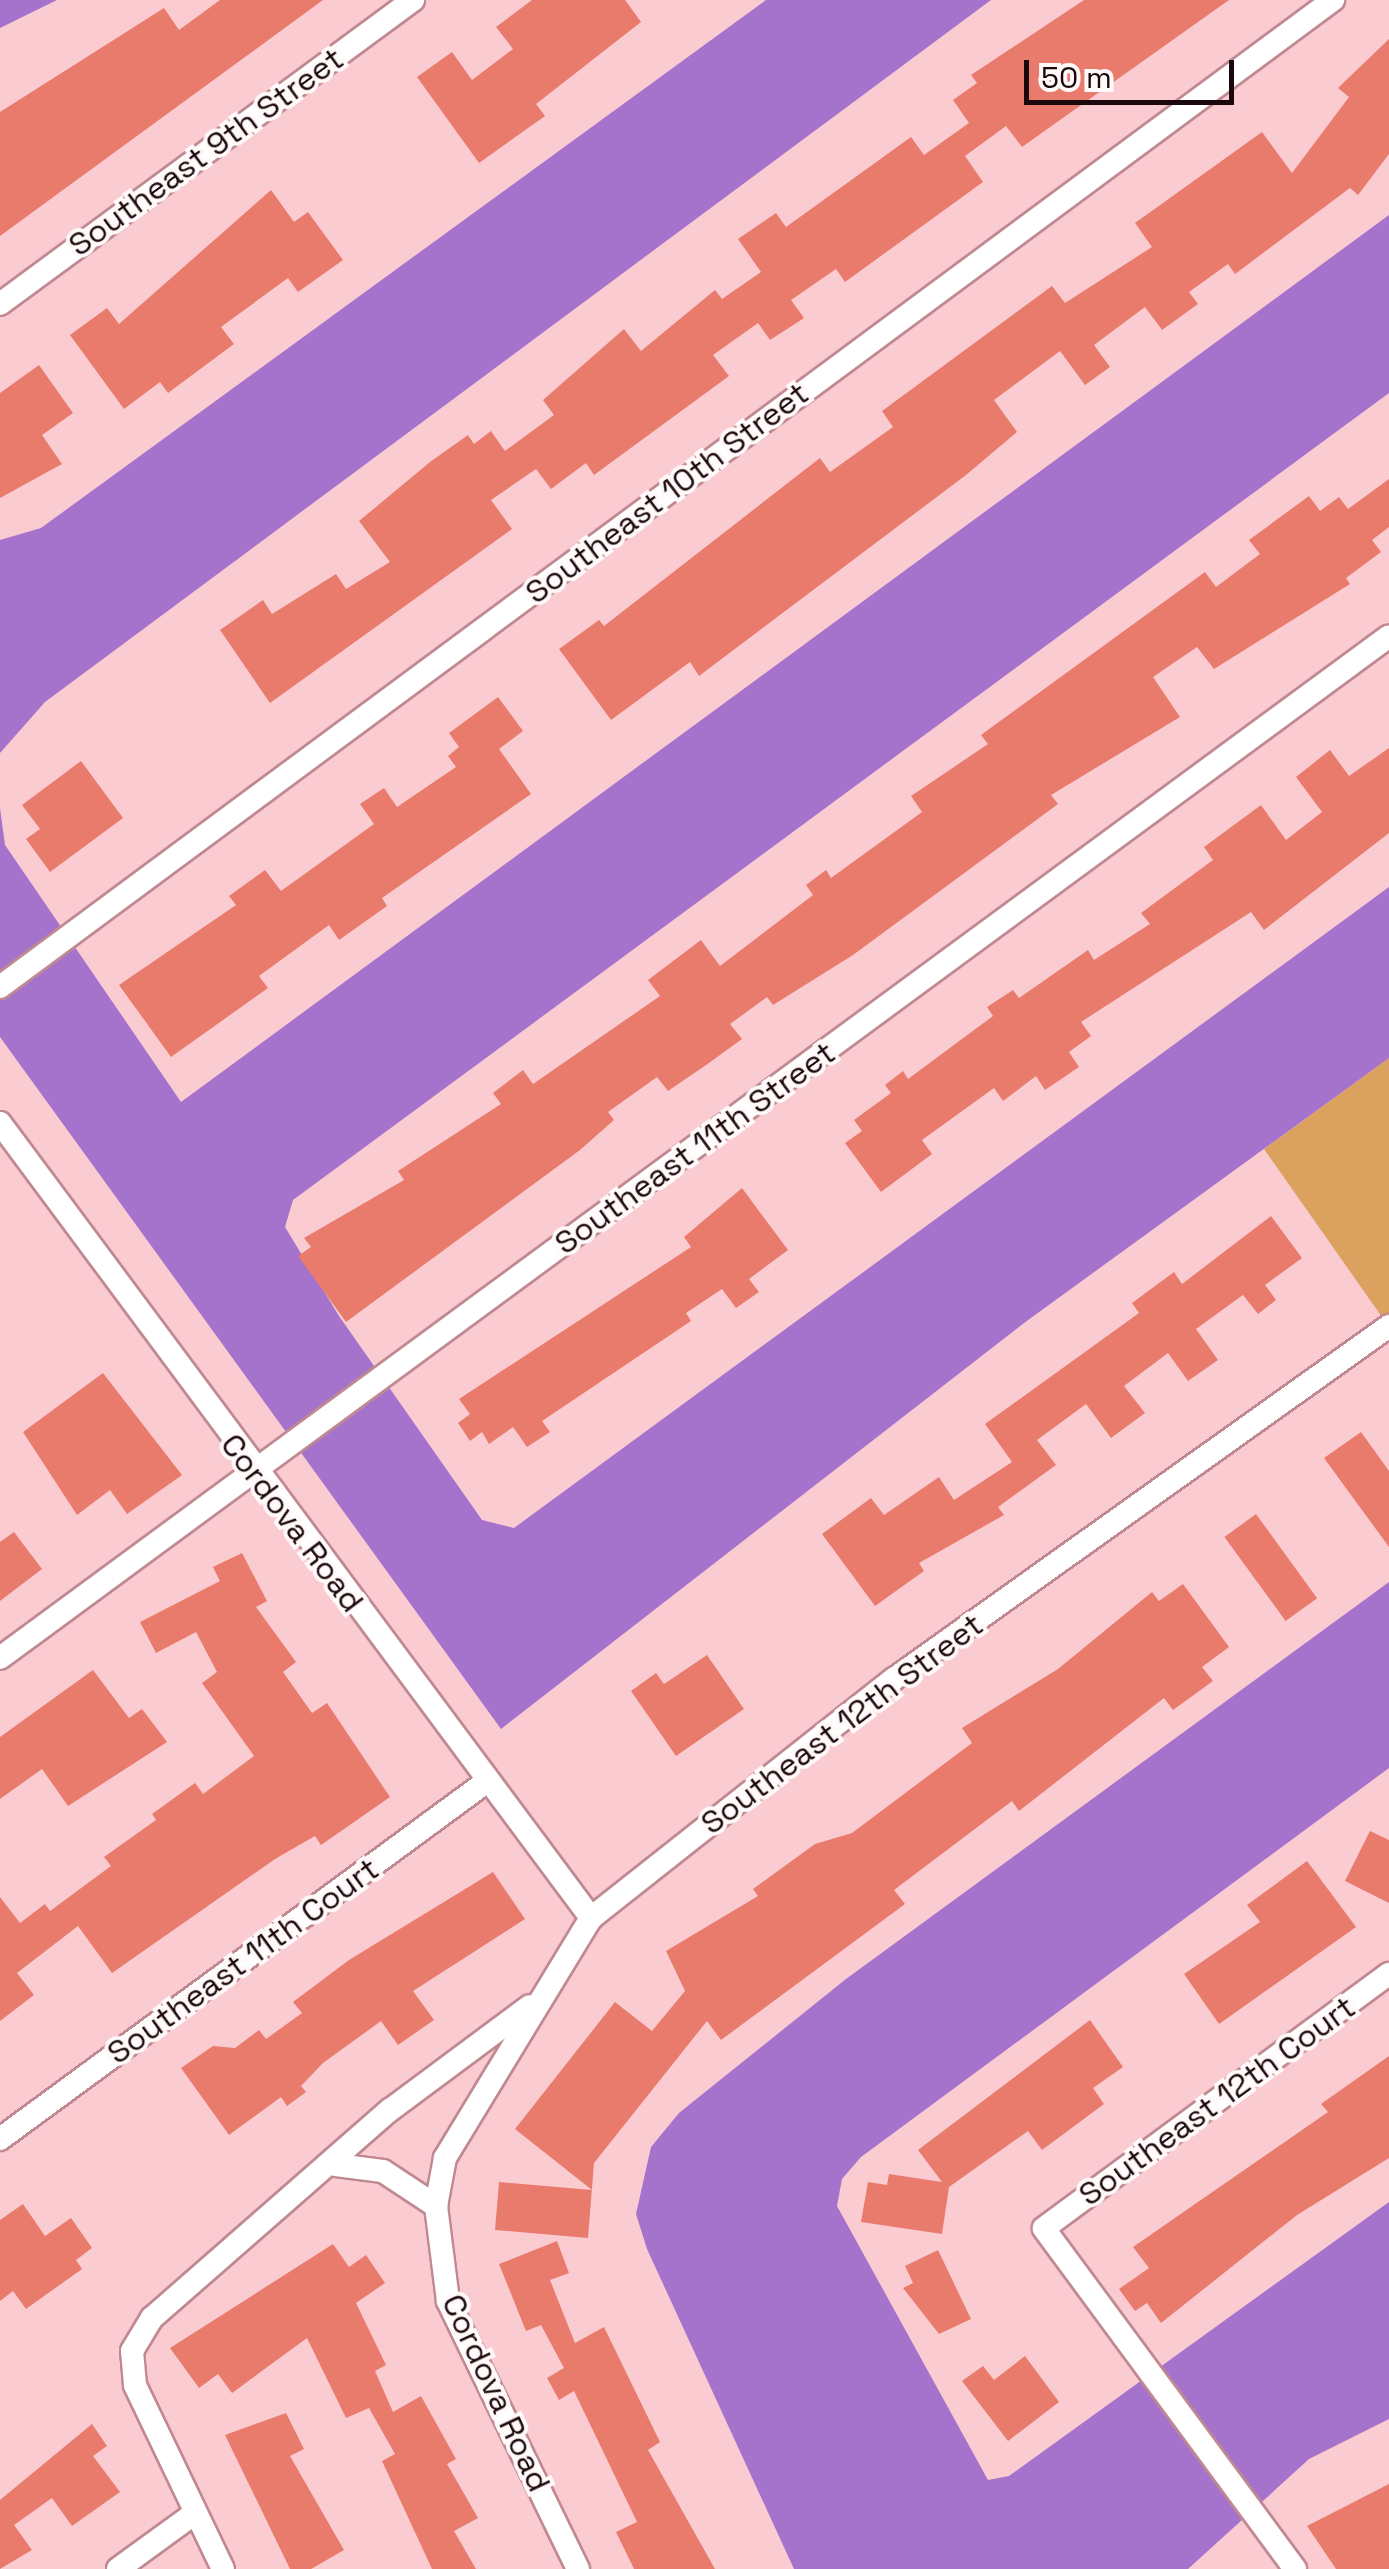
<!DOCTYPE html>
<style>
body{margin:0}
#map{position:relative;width:1389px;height:2569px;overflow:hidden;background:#fbcbd2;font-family:"Space Grotesk",sans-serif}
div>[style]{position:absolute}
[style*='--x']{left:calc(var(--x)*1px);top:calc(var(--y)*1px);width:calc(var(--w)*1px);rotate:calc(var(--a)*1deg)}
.green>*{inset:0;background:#daa15f}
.water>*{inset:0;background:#a572cc}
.building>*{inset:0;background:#e97b6c;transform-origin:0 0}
.roads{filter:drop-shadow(2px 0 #c08991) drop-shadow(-2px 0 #c08991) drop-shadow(0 2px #c08991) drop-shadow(0 -2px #c08991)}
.minor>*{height:22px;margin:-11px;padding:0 11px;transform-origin:11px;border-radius:11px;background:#fff}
span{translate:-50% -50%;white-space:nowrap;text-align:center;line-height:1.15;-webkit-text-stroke:8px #fff9f9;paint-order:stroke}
.street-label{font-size:32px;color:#1b080c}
.scale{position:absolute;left:1024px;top:60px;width:210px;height:45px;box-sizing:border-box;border:5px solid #1b080c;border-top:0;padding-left:12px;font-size:30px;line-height:35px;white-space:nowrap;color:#1b080c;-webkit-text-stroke:8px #fff9f9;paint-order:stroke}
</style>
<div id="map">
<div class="green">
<div style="clip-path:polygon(1389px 1058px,1389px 1327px,1264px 1149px)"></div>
</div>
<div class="water">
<div style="clip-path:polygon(0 0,57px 0,0 28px)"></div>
<div style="clip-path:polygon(766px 0,991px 0,45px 702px,0 753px,0 540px,41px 528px)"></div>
<div style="clip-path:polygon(1389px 215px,1389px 393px,293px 1200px,285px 1227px,339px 1316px,482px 1520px,514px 1528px,1389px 887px,1389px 1058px,1024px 1323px,501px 1729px,0 1037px,0 808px,5px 845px,181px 1102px)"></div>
<div style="clip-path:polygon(1389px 1582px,1389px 1768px,861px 2157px,842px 2179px,837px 2206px,988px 2480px,1009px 2476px,1389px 2202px,1389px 2419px,1309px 2459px,1188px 2569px,794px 2569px,647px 2249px,636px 2214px,651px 2147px,679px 2113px,846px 1979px)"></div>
</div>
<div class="building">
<div style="clip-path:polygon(220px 0,323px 0,0 236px,0 112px,164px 8px,179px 30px)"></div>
<div style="clip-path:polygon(532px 0,625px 0,641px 22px,536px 104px,545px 116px,479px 163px,417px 77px,452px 52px,472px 80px,513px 49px,496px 27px)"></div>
<div style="clip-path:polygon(1084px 0,1229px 0,1022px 147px,1006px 126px,965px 156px,983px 182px,845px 282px,836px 269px,791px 300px,804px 318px,770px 340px,758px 323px,713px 355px,729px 376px,594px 475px,586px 463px,551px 489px,536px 469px,491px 500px,512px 529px,270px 703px,220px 630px,263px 600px,272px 614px,336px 574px,346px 589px,390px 562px,359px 521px,430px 462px,468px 435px,474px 444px,491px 431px,505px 451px,554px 415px,543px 400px,624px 329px,641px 351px,715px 290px,722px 299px,761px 272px,738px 239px,776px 213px,786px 227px,911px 137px,924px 155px,969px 123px,953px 100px,977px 83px,971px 75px)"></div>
<div style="clip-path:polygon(1389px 39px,1389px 154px,1358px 195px,1350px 188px,1235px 274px,1228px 264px,1189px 292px,1198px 304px,1162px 330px,1145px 307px,1094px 345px,1110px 367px,1085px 385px,1060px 351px,994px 400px,1017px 432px,966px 475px,699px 676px,690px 662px,611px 720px,559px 649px,599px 620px,604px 626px,820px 458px,830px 472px,893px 427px,882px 411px,1052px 286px,1065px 303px,1152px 247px,1135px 223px,1262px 132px,1292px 173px,1349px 97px,1338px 88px)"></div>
<div style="clip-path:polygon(271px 190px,294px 222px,308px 212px,343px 260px,298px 292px,288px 278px,221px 327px,234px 344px,168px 393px,160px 382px,124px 409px,70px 335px,107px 308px,119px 324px)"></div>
<div style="clip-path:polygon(39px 365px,73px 413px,42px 435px,62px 464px,0 498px,0 393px)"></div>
<div style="clip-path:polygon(1389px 479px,1389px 527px,1372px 540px,1381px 552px,1346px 578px,1350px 584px,1214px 669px,1197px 647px,1153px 677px,1180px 717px,1051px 795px,1058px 804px,853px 955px,773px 1005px,767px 997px,730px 1024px,742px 1039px,709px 1063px,668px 1091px,657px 1077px,608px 1112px,614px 1120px,580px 1150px,346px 1322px,298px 1256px,311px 1247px,304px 1238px,404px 1180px,398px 1171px,501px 1104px,493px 1093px,523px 1070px,533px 1084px,660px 996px,648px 980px,701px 940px,720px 966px,813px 895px,806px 885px,826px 870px,831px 878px,922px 812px,911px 796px,988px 744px,981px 735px,1205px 572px,1216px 587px,1260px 554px,1249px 540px,1309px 496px,1320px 511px,1339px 497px,1348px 509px)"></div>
<div style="clip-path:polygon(498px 697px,523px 731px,499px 749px,531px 794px,382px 898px,387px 906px,339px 940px,329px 925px,259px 976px,268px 988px,171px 1057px,119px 985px,236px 905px,229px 896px,265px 870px,281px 891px,374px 824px,360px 804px,384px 788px,397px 807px,456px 767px,448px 756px,459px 747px,449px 733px)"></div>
<div style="clip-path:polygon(1389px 748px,1389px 833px,1264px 930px,1251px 912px,1081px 1022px,1091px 1036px,1069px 1052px,1079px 1067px,1045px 1090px,1036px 1076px,1003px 1101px,994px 1088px,922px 1140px,932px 1154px,881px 1192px,845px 1143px,862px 1131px,854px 1120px,891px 1093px,885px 1085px,903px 1071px,908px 1079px,993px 1016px,987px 1007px,1013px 990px,1019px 998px,1088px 950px,1094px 960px,1150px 924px,1141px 913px,1213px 860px,1204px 847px,1261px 805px,1286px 840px,1322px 812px,1296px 777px,1330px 750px,1349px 776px)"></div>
<div style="clip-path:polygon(81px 761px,123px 818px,50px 872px,26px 839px,40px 829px,22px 805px)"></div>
<div style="clip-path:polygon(742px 1188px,788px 1250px,749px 1279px,759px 1292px,736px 1308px,722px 1289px,686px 1313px,691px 1321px,542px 1421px,550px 1432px,527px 1447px,513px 1427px,489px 1444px,482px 1432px,470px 1441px,458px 1423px,470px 1414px,459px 1399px,691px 1247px,684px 1237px)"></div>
<div style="clip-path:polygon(1271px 1216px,1302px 1258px,1265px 1285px,1276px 1300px,1258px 1314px,1243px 1295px,1196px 1329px,1218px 1360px,1188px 1381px,1168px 1353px,1124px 1386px,1145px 1413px,1111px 1438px,1086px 1404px,1037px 1440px,1056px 1465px,998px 1507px,1004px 1515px,919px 1563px,924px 1571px,875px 1606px,822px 1534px,871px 1498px,884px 1515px,939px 1477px,954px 1500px,1012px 1462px,985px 1424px,1139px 1313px,1132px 1303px,1174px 1272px,1182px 1284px)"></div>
<div style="clip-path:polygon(103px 1373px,182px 1475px,127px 1514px,110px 1490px,77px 1515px,23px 1432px)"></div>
<div style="clip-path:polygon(1361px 1432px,1389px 1471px,1389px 1547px,1324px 1458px)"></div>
<div style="left:1256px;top:1514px;width:104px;height:39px;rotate:54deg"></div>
<div style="clip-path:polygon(14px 1532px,42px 1569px,0 1601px,0 1542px)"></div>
<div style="clip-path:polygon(242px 1553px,267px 1601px,256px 1607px,296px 1662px,283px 1672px,312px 1713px,327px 1703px,390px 1797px,321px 1845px,315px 1836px,275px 1859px,112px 1973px,78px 1926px,17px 1973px,34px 1995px,0 2021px,0 1897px,20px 1923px,45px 1904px,50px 1911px,111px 1866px,104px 1857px,156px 1820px,152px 1814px,195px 1783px,203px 1794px,254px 1756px,202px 1683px,217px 1672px,196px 1632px,156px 1653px,140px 1622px,220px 1581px,213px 1567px)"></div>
<div style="clip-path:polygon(1183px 1584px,1229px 1647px,1202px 1667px,1213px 1681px,1173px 1710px,1164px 1698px,1019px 1811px,1012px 1801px,894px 1890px,905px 1904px,721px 2040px,707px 2021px,594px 2163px,588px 2238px,495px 2230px,499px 2182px,592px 2190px,515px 2129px,615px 2002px,652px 2031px,685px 1991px,666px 1951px,758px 1896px,753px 1889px,815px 1844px,852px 1833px,972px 1743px,962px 1728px,1058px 1669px,1152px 1592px,1159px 1601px)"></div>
<div style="clip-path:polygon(707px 1655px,744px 1709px,676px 1756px,631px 1691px,656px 1673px,664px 1684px)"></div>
<div style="clip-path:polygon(93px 1670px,129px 1718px,142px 1709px,167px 1742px,68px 1806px,42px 1769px,0 1799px,0 1737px)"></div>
<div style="clip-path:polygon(1370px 1831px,1389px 1840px,1389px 1903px,1345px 1881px)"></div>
<div style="clip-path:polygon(1307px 1861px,1356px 1927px,1219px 2024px,1184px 1974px,1260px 1922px,1247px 1905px)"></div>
<div style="clip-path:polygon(493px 1872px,525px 1919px,413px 1991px,434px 2020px,398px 2045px,381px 2021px,323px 2063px,301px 2086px,306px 2092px,287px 2106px,281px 2097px,229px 2135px,181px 2068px,213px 2046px,235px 2048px,259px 2030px,266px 2039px,302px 2013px,293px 2002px,349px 1960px)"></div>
<div style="clip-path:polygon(1090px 2020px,1123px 2067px,1093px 2088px,1104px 2104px,1042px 2150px,1028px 2131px,949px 2187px,942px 2234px,861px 2222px,868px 2182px,887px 2185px,889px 2174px,942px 2182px,918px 2150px)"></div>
<div style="clip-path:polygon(1389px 2056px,1389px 2158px,1297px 2215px,1161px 2323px,1147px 2303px,1135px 2311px,1119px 2289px,1149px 2268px,1133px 2247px,1328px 2112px,1321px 2104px)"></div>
<div style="clip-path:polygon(23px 2204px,45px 2236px,71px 2218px,92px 2248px,76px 2260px,82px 2269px,26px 2309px,13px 2291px,0 2301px,0 2220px)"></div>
<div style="clip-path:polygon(557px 2241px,569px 2273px,550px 2280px,575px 2343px,604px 2327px,660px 2442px,648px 2450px,715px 2569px,634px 2569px,616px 2532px,637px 2522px,574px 2391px,559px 2400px,547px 2378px,564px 2368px,541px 2325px,526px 2331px,499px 2264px)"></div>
<div style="clip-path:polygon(333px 2244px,349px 2267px,366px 2255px,385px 2283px,356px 2303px,386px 2365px,375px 2371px,393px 2412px,421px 2396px,456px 2459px,447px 2464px,478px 2518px,454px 2531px,476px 2569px,432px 2569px,382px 2461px,395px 2454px,369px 2408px,346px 2418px,307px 2338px,232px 2393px,218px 2374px,199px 2388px,170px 2348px)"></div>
<div style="clip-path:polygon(938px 2250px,971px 2319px,939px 2334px,903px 2288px,913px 2283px,905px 2266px)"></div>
<div style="clip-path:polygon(1025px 2356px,1059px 2402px,1008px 2441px,962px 2381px,983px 2366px,994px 2380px)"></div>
<div style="clip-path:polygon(286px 2413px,304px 2449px,290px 2456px,344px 2550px,311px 2569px,290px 2569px,225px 2435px)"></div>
<div style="clip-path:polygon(92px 2424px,107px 2446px,93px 2456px,120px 2492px,72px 2526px,52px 2498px,14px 2525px,32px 2550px,0 2569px,0 2500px)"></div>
<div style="clip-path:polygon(1389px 2484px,1389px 2569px,1336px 2569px,1307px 2526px)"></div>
</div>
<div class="roads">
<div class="minor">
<div style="--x:0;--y:304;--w:513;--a:-36.36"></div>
<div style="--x:0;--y:987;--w:1659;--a:-36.52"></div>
<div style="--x:0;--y:1123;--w:991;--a:53.37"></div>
<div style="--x:0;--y:1658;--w:1724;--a:-36.34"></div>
<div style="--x:0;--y:2139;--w:603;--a:-36.3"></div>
<div style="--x:336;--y:2165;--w:47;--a:7.3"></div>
<div style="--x:383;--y:2171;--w:64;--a:33.4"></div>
<div style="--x:118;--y:2569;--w:95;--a:-36"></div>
<div style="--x:223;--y:2569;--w:204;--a:-115.6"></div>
<div style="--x:135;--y:2385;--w:34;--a:-95"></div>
<div style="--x:132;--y:2351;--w:39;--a:-59"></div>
<div style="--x:152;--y:2318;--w:316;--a:-41.2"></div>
<div style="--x:390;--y:2110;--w:174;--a:-36.6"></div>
<div style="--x:578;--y:2569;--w:298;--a:-115.9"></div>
<div style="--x:448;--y:2301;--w:96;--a:-97.2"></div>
<div style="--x:436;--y:2206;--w:49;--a:-79.4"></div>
<div style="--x:445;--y:2158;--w:281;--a:-58.7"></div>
<div style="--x:591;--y:1918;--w:386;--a:-38.3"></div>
<div style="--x:894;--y:1679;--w:608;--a:-35.49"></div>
<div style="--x:1295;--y:2569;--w:423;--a:-126.4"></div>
<div style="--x:1044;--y:2228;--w:428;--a:-36.4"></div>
</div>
</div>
<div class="street-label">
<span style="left:206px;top:152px;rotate:-36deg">Southeast 9th Street</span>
<span style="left:667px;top:493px;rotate:-37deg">Southeast 10th Street</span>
<span style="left:695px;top:1148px;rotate:-36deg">Southeast 11th Street</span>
<span style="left:292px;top:1523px;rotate:53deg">Cordova Road</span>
<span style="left:842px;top:1724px;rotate:-37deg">Southeast 12th Street</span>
<span style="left:243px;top:1961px;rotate:-36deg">Southeast 11th Court</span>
<span style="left:1217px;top:2101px;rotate:-36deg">Southeast 12th Court</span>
<span style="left:496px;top:2393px;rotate:65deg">Cordova Road</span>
</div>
<div class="scale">50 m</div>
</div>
